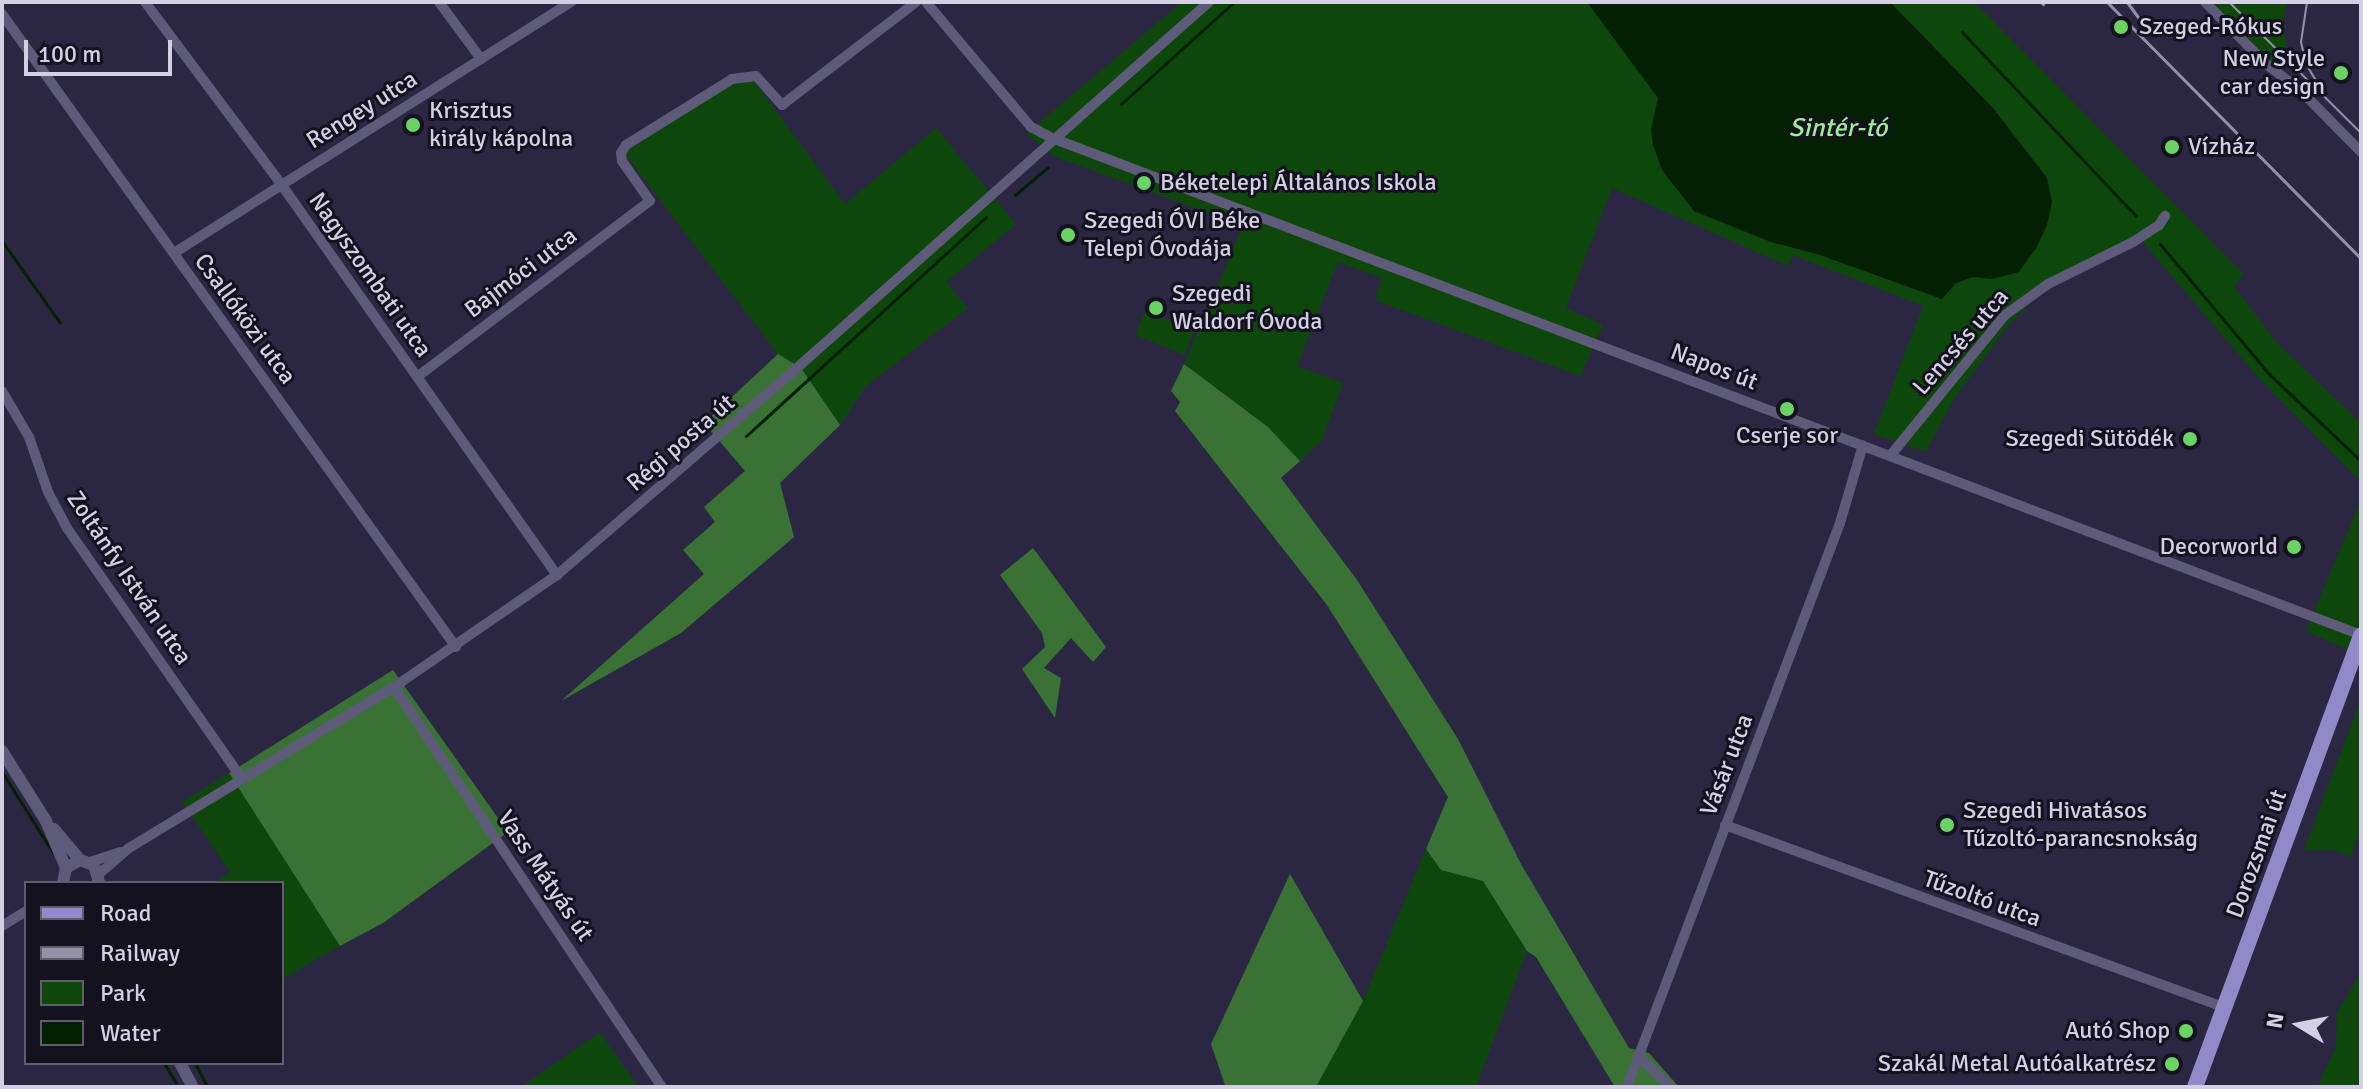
<!DOCTYPE html>
<meta charset="utf-8">
<style>
body{margin:0}
#map{position:relative;width:2363px;height:1089px;overflow:hidden;background:#2b2743;font-family:Signika,sans-serif}
div>[style]{position:absolute}
[style*='--x']{left:calc(var(--x)*1px);top:calc(var(--y)*1px);width:calc(var(--w)*1px);rotate:calc(var(--a)*1deg)}
.green>*{inset:0;background:#0e470b;transform-origin:0 0}
.forest>*{inset:0;background:#3a7236}
.water>*{inset:0;background:#032002}
.stream>*{height:3px;margin:-1.5px;padding:0 1.5px;transform-origin:1.5px;border-radius:1.5px;background:#032002}
.minor>*{height:10px;margin:-5px;padding:0 5px;transform-origin:5px;border-radius:5px;background:#5e5b7a}
.tertiary>*{height:12px;margin:-6px;padding:0 6px;transform-origin:6px;border-radius:6px;background:#5e5b7a}
.primary>*{height:16px;margin:-8px;padding:0 8px;transform-origin:8px;border-radius:8px;background:#9189c8}
.tram>*{height:2px;margin:-1px;padding:0 1px;transform-origin:1px;border-radius:1px;background:#9491a7}
.rail>*{height:3px;margin:-1.5px;padding:0 1.5px;transform-origin:1.5px;border-radius:1.5px;background:#9491a7}
.dots>*{width:22px;height:22px;translate:-50% -50%;box-sizing:border-box;border:4px solid #14121f;border-radius:50%}
span{translate:-50% -50%;white-space:nowrap;text-align:center;line-height:1.15;-webkit-text-stroke:6px #14121f;paint-order:stroke}
.poi-label{font-size:24px;color:#d2d0e2}
.left{translate:0 -50%;text-align:left}
.right{translate:-100% -50%;text-align:right}
.street-label{font-size:24px;color:#d2d0e2}
.water-label{font-size:26px;color:#9dec96;font-style:italic}
.frame{position:absolute;inset:0;border:4px solid #d2d0e2;pointer-events:none}
.legend{position:absolute;left:24px;top:881px;width:260px;height:184px;box-sizing:border-box;background:#14121f;border:2px solid #605e6d;margin:0;padding:10px 14px;list-style:none;font-size:24px;color:#d2d0e2}
.legend li{display:flex;align-items:center;gap:16px;height:40px}
.legend b{width:40px;border:2px solid #605e6d}
.north{position:absolute;left:2259px;top:985px;width:80px;height:80px;-webkit-text-stroke:6px #14121f;paint-order:stroke;rotate:280deg;font-size:22px;font-weight:700;line-height:32px;text-align:center;color:#d2d0e2}
.north::after{content:'';display:block;margin:auto;width:28px;height:36px;background:#d2d0e2;clip-path:polygon(50% 0,100% 100%,50% 72%,0 100%)}
.scale{position:absolute;left:24px;top:40px;width:148px;height:36px;box-sizing:border-box;border:4px solid #d2d0e2;border-top:0;padding-left:10px;font-size:24px;line-height:28px;white-space:nowrap;color:#d2d0e2;-webkit-text-stroke:6px #14121f;paint-order:stroke}
</style>
<div id="map">
<div class="green">
<div style="clip-path:polygon(1182px 2px,1587px 2px,1658px 98px,1651px 130px,1693px 211px,1771px 242px,1956px 283px,1972px 278px,2047px 178px,1993px 108px,1890px 2px,1974px 2px,2244px 274px,2234px 286px,2277px 343px,2361px 423px,2361px 482px,2259px 378px,2141px 240px,2041px 293px,2011px 322px,1955px 397px,1926px 452px,1874px 434px,1923px 306px,1793px 255px,1788px 266px,1612px 188px,1566px 308px,1603px 325px,1580px 376px,1375px 300px,1382px 278px,1338px 262px,1297px 366px,1343px 383px,1322px 440px,1300px 461px,1268px 427px,1184px 364px,1243px 226px,1056px 157px,1026px 134px)"></div>
<div style="clip-path:polygon(2212px 2px,2288px 2px,2283px 17px,2287px 56px,2277px 67px)"></div>
<div style="clip-path:polygon(753px 80px,845px 204px,936px 128px,1016px 224px,946px 282px,968px 308px,866px 386px,840px 425px,801px 368px,778px 354px,624px 153px,732px 82px)"></div>
<div style="left:1145px;top:311px;width:53px;height:26px;rotate:22deg"></div>
<div style="clip-path:polygon(2361px 500px,2361px 656px,2306px 631px)"></div>
<div style="clip-path:polygon(2361px 699px,2361px 827px,2351px 857px,2332px 850px,2304px 850px)"></div>
<div style="clip-path:polygon(229px 773px,340px 946px,282px 979px,282px 883px,214px 883px,230px 872px,182px 802px)"></div>
<div style="clip-path:polygon(1426px 849px,1441px 870px,1483px 881px,1527px 951px,1476px 1087px,1316px 1087px,1363px 1001px)"></div>
<div style="clip-path:polygon(2361px 972px,2361px 1087px,2317px 1087px,2336px 1047px,2337px 1013px)"></div>
<div style="clip-path:polygon(600px 1032px,638px 1087px,521px 1087px)"></div>
</div>
<div class="forest">
<div style="clip-path:polygon(778px 354px,801px 368px,840px 425px,780px 483px,794px 537px,681px 633px,561px 701px,704px 574px,683px 550px,715px 522px,704px 507px,745px 471px,704px 423px)"></div>
<div style="clip-path:polygon(1184px 364px,1268px 427px,1300px 461px,1281px 478px,1357px 580px,1458px 739px,1521px 864px,1629px 1048px,1649px 1053px,1679px 1087px,1615px 1087px,1536px 957px,1527px 951px,1483px 881px,1441px 870px,1426px 849px,1448px 797px,1327px 605px,1175px 411px,1180px 402px,1171px 391px)"></div>
<div style="clip-path:polygon(1033px 548px,1106px 647px,1093px 662px,1071px 638px,1044px 668px,1061px 678px,1055px 718px,1022px 669px,1045px 647px,1042px 633px,1000px 575px)"></div>
<div style="clip-path:polygon(393px 670px,508px 832px,383px 923px,340px 946px,229px 773px)"></div>
<div style="clip-path:polygon(1290px 874px,1363px 1001px,1316px 1087px,1228px 1087px,1225px 1085px,1211px 1044px)"></div>
</div>
<div class="water">
<div style="clip-path:polygon(1587px 2px,1890px 2px,1993px 108px,2047px 178px,2052px 202px,2047px 225px,2037px 247px,2019px 272px,1992px 279px,1973px 277px,1956px 283px,1942px 299px,1820px 255px,1771px 242px,1694px 211px,1662px 170px,1653px 145px,1651px 130px,1658px 98px)"></div>
</div>
<div class="stream">
<div style="--x:1962;--y:32;--w:253;--a:46.6"></div>
<div style="--x:1121;--y:104;--w:152;--a:-42.1"></div>
<div style="--x:1015;--y:195;--w:43;--a:-40.3"></div>
<div style="--x:2;--y:241;--w:100;--a:54.7"></div>
<div style="--x:2160;--y:244;--w:171;--a:50"></div>
<div style="--x:2270;--y:375;--w:125;--a:43.4"></div>
<div style="--x:746;--y:436;--w:325;--a:-42.4"></div>
<div style="--x:2;--y:772;--w:96;--a:57.8"></div>
<div style="--x:164;--y:1063;--w:23;--a:59"></div>
<div style="--x:195;--y:1063;--w:27;--a:63"></div>
</div>
<div class="minor">
<div style="--x:145;--y:2;--w:227;--a:53.2"></div>
<div style="--x:281;--y:184;--w:479;--a:54.8"></div>
<div style="--x:439;--y:2;--w:71;--a:53.6"></div>
<div style="--x:926;--y:2;--w:163;--a:50"></div>
<div style="--x:1031;--y:127;--w:24;--a:28"></div>
<div style="--x:1052;--y:138;--w:1400;--a:20.79"></div>
<div style="--x:2205;--y:2;--w:86;--a:45.5"></div>
<div style="--x:2265;--y:63;--w:46;--a:37.9"></div>
<div style="--x:2301;--y:91;--w:86;--a:45.5"></div>
<div style="--x:2;--y:14;--w:779;--a:54.35"></div>
<div style="--x:174;--y:253;--w:470;--a:-32.3"></div>
<div style="--x:417;--y:377;--w:292;--a:-37.1"></div>
<div style="--x:650;--y:201;--w:49;--a:-125"></div>
<div style="--x:622;--y:161;--w:8;--a:-97"></div>
<div style="--x:621;--y:153;--w:9;--a:-58"></div>
<div style="--x:626;--y:145;--w:125;--a:-31.9"></div>
<div style="--x:732;--y:79;--w:24;--a:-7"></div>
<div style="--x:756;--y:76;--w:39;--a:48"></div>
<div style="--x:782;--y:105;--w:169;--a:-37.5"></div>
<div style="--x:2;--y:391;--w:53;--a:59.6"></div>
<div style="--x:29;--y:437;--w:58;--a:70.9"></div>
<div style="--x:48;--y:492;--w:41;--a:62.2"></div>
<div style="--x:67;--y:528;--w:306;--a:55.1"></div>
<div style="--x:1890;--y:456;--w:182;--a:-50.8"></div>
<div style="--x:2005;--y:315;--w:53;--a:-35.8"></div>
<div style="--x:2048;--y:284;--w:95;--a:-26.3"></div>
<div style="--x:2133;--y:242;--w:31;--a:-33"></div>
<div style="--x:2159;--y:225;--w:11;--a:-56"></div>
<div style="--x:394;--y:687;--w:481;--a:56.2"></div>
<div style="--x:1725;--y:825;--w:533;--a:20.07"></div>
<div style="--x:90;--y:862;--w:32;--a:-18"></div>
<div style="--x:99;--y:874;--w:40;--a:-41"></div>
<div style="--x:129;--y:848;--w:310;--a:-31.3"></div>
<div style="--x:394;--y:687;--w:198;--a:-34.5"></div>
<div style="--x:557;--y:575;--w:306;--a:-40.8"></div>
<div style="--x:789;--y:375;--w:562;--a:-41.61"></div>
<div style="--x:2;--y:926;--w:28;--a:-32"></div>
<div style="--x:1639;--y:1056;--w:44;--a:45"></div>
<div style="--x:1627;--y:1087;--w:603;--a:-69.31"></div>
<div style="--x:1840;--y:523;--w:81;--a:-73.6"></div>
</div>
<div class="tertiary">
<div style="--x:2;--y:751;--w:83;--a:57.8"></div>
<div style="--x:46;--y:821;--w:51;--a:66.9"></div>
<div style="--x:54;--y:829;--w:40;--a:50"></div>
<div style="--x:63;--y:883;--w:15;--a:-79"></div>
<div style="--x:66;--y:868;--w:16;--a:-30"></div>
<div style="--x:80;--y:860;--w:15;--a:20"></div>
<div style="--x:94;--y:865;--w:19;--a:74"></div>
<div style="--x:180;--y:1063;--w:27;--a:62"></div>
</div>
<div class="primary">
<div style="--x:2195;--y:1087;--w:481;--a:-69.8"></div>
</div>
<div class="tram">
<div style="--x:2229;--y:2;--w:186;--a:44.8"></div>
<div style="--x:2307;--y:2;--w:40;--a:98.5"></div>
<div style="--x:2301;--y:42;--w:23;--a:77"></div>
<div style="--x:2306;--y:64;--w:23;--a:59"></div>
</div>
<div class="rail">
<div style="--x:2041;--y:2;--w:3;--a:45"></div>
<div style="--x:2107;--y:2;--w:361;--a:45.3"></div>
<div style="--x:2127;--y:2;--w:36;--a:54"></div>
</div>
<div class="dots">
<div style="left:2121px;top:27px;background:#6ad363"></div>
<div style="left:2341px;top:73px;background:#6ad363"></div>
<div style="left:413px;top:125px;background:#6ad363"></div>
<div style="left:2172px;top:147px;background:#6ad363"></div>
<div style="left:1144px;top:183px;background:#6ad363"></div>
<div style="left:1068px;top:235px;background:#6ad363"></div>
<div style="left:1156px;top:308px;background:#6ad363"></div>
<div style="left:1787px;top:409px;background:#6ad363"></div>
<div style="left:2190px;top:439px;background:#6ad363"></div>
<div style="left:2294px;top:547px;background:#6ad363"></div>
<div style="left:1947px;top:825px;background:#6ad363"></div>
<div style="left:2186px;top:1031px;background:#6ad363"></div>
<div style="left:2172px;top:1064px;background:#6ad363"></div>
</div>
<div class="poi-label">
<span class="left" style="left:2139px;top:27px">Szeged-Rókus</span>
<span class="right" style="left:2325px;top:73px">New Style<br>car design</span>
<span class="left" style="left:429px;top:125px">Krisztus<br>király kápolna</span>
<span class="left" style="left:2188px;top:147px">Vízház</span>
<span class="left" style="left:1160px;top:183px">Béketelepi Általános Iskola</span>
<span class="left" style="left:1084px;top:235px">Szegedi ÓVI Béke<br>Telepi Óvodája</span>
<span class="left" style="left:1172px;top:308px">Szegedi<br>Waldorf Óvoda</span>
<span style="left:1787px;top:436px">Cserje sor</span>
<span class="right" style="left:2174px;top:439px">Szegedi Sütödék</span>
<span class="right" style="left:2278px;top:547px">Decorworld</span>
<span class="left" style="left:1963px;top:825px">Szegedi Hivatásos<br>Tűzoltó-parancsnokság</span>
<span class="right" style="left:2170px;top:1031px">Autó Shop</span>
<span class="right" style="left:2156px;top:1064px">Szakál Metal Autóalkatrész</span>
</div>
<div class="street-label">
<span style="left:362px;top:110px;rotate:-32deg">Rengey utca</span>
<span style="left:521px;top:273px;rotate:-37deg">Bajmóci utca</span>
<span style="left:370px;top:275px;rotate:55deg">Nagyszombati utca</span>
<span style="left:245px;top:319px;rotate:54deg">Csallóközi utca</span>
<span style="left:1961px;top:342px;rotate:-49deg">Lencsés utca</span>
<span style="left:1714px;top:367px;rotate:21deg">Napos út</span>
<span style="left:681px;top:443px;rotate:-41deg">Régi posta út</span>
<span style="left:129px;top:578px;rotate:56deg">Zoltánfy István utca</span>
<span style="left:1727px;top:765px;rotate:-69deg">Vásár utca</span>
<span style="left:2257px;top:854px;rotate:-70deg">Dorozsmai út</span>
<span style="left:545px;top:876px;rotate:56deg">Vass Mátyás út</span>
<span style="left:1982px;top:899px;rotate:20deg">Tűzoltó utca</span>
</div>
<div class="water-label">
<span style="left:1838px;top:129px">Sintér-tó</span>
</div>
<div class="frame"></div>
<ul class="legend">
<li><b style="height:10px;background:#9189c8"></b>Road</li>
<li><b style="height:10px;background:#9491a7"></b>Railway</li>
<li><b style="height:22px;background:#0e470b"></b>Park</li>
<li><b style="height:22px;background:#032002"></b>Water</li>
</ul>
<div class="north">N</div>
<div class="scale">100 m</div>
</div>
